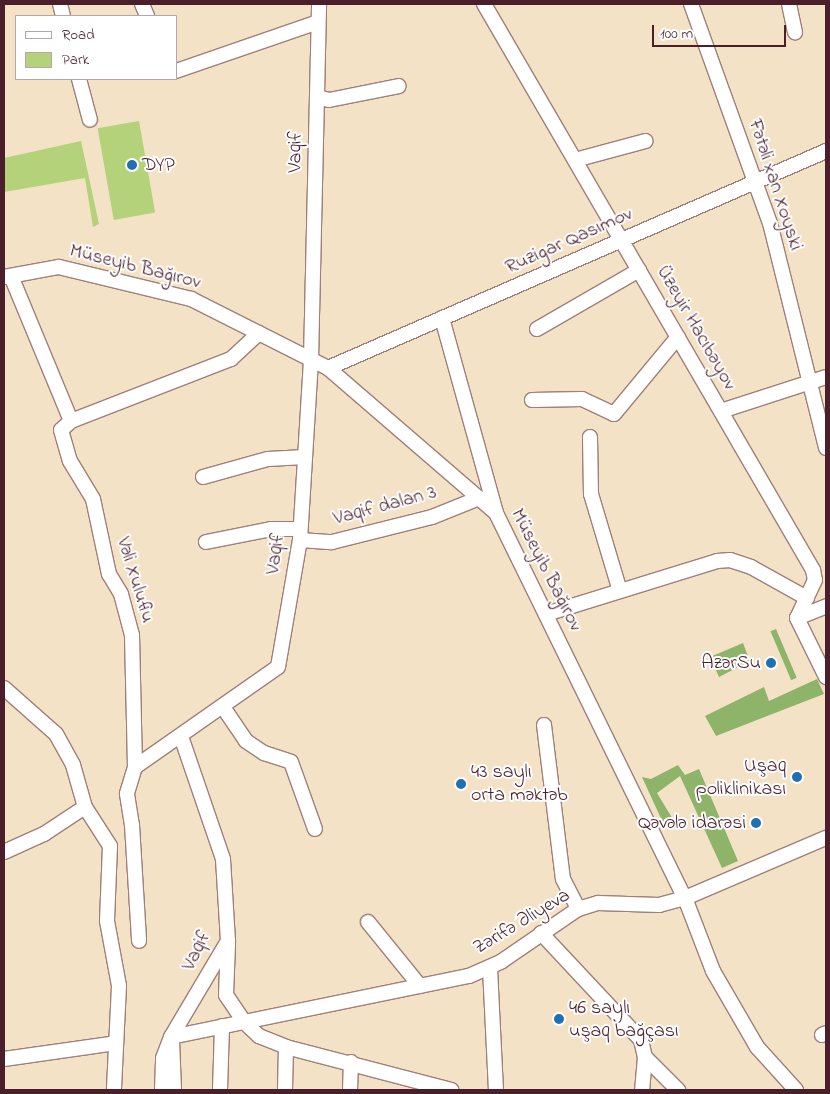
<!DOCTYPE html>
<meta charset="utf-8">
<style>
body{margin:0}
#map{position:relative;width:830px;height:1094px;overflow:hidden;background:#f4e2c7;font-family:"Indie Flower",sans-serif}
div>[style]{position:absolute}
[style*='--x']{left:calc(var(--x)*1px);top:calc(var(--y)*1px);width:calc(var(--w)*1px);rotate:calc(var(--a)*1deg)}
.green>*{inset:0;background:#b3d27a;transform-origin:0 0}
.forest>*{inset:0;background:#8eb46a;transform-origin:0 0}
.roads{filter:drop-shadow(1px 0 #9f8079) drop-shadow(-1px 0 #9f8079) drop-shadow(0 1px #9f8079) drop-shadow(0 -1px #9f8079)}
.minor>*{height:14px;margin:-7px;padding:0 7px;transform-origin:7px;border-radius:7px;background:#fff}
.dots>*{width:14px;height:14px;translate:-50% -50%;box-sizing:border-box;border:2px solid #fff;border-radius:50%}
span{translate:-50% -50%;white-space:nowrap;text-align:center;line-height:1.15;-webkit-text-stroke:4px #fff;paint-order:stroke}
.street-label{font-size:20px;color:#4a1f2b}
.poi-label{font-size:20px;color:#4a1f2b}
.left{translate:0 -50%;text-align:left}
.right{translate:-100% -50%;text-align:right}
.frame{position:absolute;inset:0;border:5px solid #4a1f2b;pointer-events:none}
.legend{position:absolute;left:15px;top:15px;width:162px;height:65px;box-sizing:border-box;background:#fff;border:1px solid #b7a5aa;margin:0;padding:6px 9px;list-style:none;font-size:15px;color:#4a1f2b}
.legend li{display:flex;align-items:center;gap:10px;height:25px}
.legend b{width:25px;border:1px solid #b7a5aa}
.scale{position:absolute;left:652px;top:25px;width:134px;height:22px;box-sizing:border-box;border:2px solid #4a1f2b;border-top:0;padding-left:6px;font-size:15px;line-height:18px;white-space:nowrap;color:#4a1f2b;-webkit-text-stroke:4px #fff;paint-order:stroke}
</style>
<div id="map">
<div class="green">
<div style="left:139px;top:121px;width:93px;height:42px;rotate:80deg"></div>
<div style="clip-path:polygon(81px 141px,99px 224px,93px 227px,85px 178px,4px 192px,4px 158px)"></div>
</div>
<div class="forest">
<div style="left:776px;top:629px;width:53px;height:6px;rotate:67deg"></div>
<div style="clip-path:polygon(743px 643px,750px 661px,719px 677px,710px 657px)"></div>
<div style="clip-path:polygon(817px 679px,824px 694px,716px 736px,705px 716px,764px 687px,769px 701px)"></div>
<div style="clip-path:polygon(678px 765px,685px 775px,699px 769px,738px 861px,722px 868px,680px 776px,657px 793px,674px 821px,664px 825px,642px 777px,651px 779px)"></div>
</div>
<div class="roads">
<div class="minor">
<div style="--x:60;--y:4;--w:12;--a:76"></div>
<div style="--x:142;--y:4;--w:13;--a:67"></div>
<div style="--x:484;--y:4;--w:655;--a:59.83"></div>
<div style="--x:813;--y:570;--w:10;--a:79"></div>
<div style="--x:815;--y:580;--w:42;--a:115.3"></div>
<div style="--x:797;--y:618;--w:66;--a:63.8"></div>
<div style="--x:691;--y:4;--w:233;--a:70.2"></div>
<div style="--x:770;--y:223;--w:232;--a:76"></div>
<div style="--x:789;--y:4;--w:29;--a:78"></div>
<div style="--x:176;--y:71;--w:150;--a:-19"></div>
<div style="--x:79;--y:79;--w:42;--a:75"></div>
<div style="--x:317;--y:97;--w:12;--a:14"></div>
<div style="--x:329;--y:100;--w:71;--a:-11.3"></div>
<div style="--x:575;--y:160;--w:73;--a:-15"></div>
<div style="--x:11;--y:276;--w:157;--a:67.5"></div>
<div style="--x:71;--y:421;--w:13;--a:138"></div>
<div style="--x:61;--y:430;--w:32;--a:74"></div>
<div style="--x:70;--y:461;--w:44;--a:58.8"></div>
<div style="--x:93;--y:499;--w:77;--a:78"></div>
<div style="--x:109;--y:574;--w:23;--a:59"></div>
<div style="--x:121;--y:594;--w:42;--a:75"></div>
<div style="--x:132;--y:635;--w:132;--a:88.7"></div>
<div style="--x:135;--y:767;--w:174;--a:-35"></div>
<div style="--x:278;--y:667;--w:129;--a:-80.2"></div>
<div style="--x:300;--y:540;--w:180;--a:-86.5"></div>
<div style="--x:311;--y:360;--w:356;--a:-88.7"></div>
<div style="--x:4;--y:277;--w:56;--a:-10.3"></div>
<div style="--x:59;--y:267;--w:136;--a:13.6"></div>
<div style="--x:191;--y:299;--w:153;--a:26.7"></div>
<div style="--x:328;--y:368;--w:222;--a:40.8"></div>
<div style="--x:496;--y:513;--w:429;--a:63.9"></div>
<div style="--x:685;--y:898;--w:78;--a:69"></div>
<div style="--x:713;--y:971;--w:88;--a:59.9"></div>
<div style="--x:757;--y:1047;--w:58;--a:47.8"></div>
<div style="--x:442;--y:318;--w:202;--a:74.5"></div>
<div style="--x:537;--y:329;--w:118;--a:-30"></div>
<div style="--x:328;--y:368;--w:543;--a:-23.54"></div>
<div style="--x:532;--y:400;--w:50;--a:-1.1"></div>
<div style="--x:582;--y:399;--w:35;--a:25"></div>
<div style="--x:614;--y:414;--w:100;--a:-50.3"></div>
<div style="--x:721;--y:411;--w:110;--a:-17.9"></div>
<div style="--x:71;--y:421;--w:172;--a:-21.2"></div>
<div style="--x:231;--y:359;--w:38;--a:-43"></div>
<div style="--x:590;--y:437;--w:57;--a:89"></div>
<div style="--x:591;--y:494;--w:101;--a:73.4"></div>
<div style="--x:203;--y:477;--w:67;--a:-15.5"></div>
<div style="--x:268;--y:459;--w:37;--a:-3"></div>
<div style="--x:300;--y:540;--w:32;--a:4"></div>
<div style="--x:332;--y:542;--w:103;--a:-14"></div>
<div style="--x:432;--y:517;--w:51;--a:-22"></div>
<div style="--x:206;--y:542;--w:66;--a:-11.3"></div>
<div style="--x:271;--y:529;--w:29;--a:0"></div>
<div style="--x:546;--y:614;--w:179;--a:-17.2"></div>
<div style="--x:717;--y:561;--w:13;--a:-4"></div>
<div style="--x:730;--y:560;--w:22;--a:18"></div>
<div style="--x:751;--y:567;--w:64;--a:29"></div>
<div style="--x:797;--y:618;--w:31;--a:-22"></div>
<div style="--x:4;--y:688;--w:69;--a:41.5"></div>
<div style="--x:56;--y:734;--w:35;--a:61"></div>
<div style="--x:73;--y:765;--w:44;--a:74.1"></div>
<div style="--x:85;--y:807;--w:46;--a:57.3"></div>
<div style="--x:110;--y:846;--w:75;--a:92.3"></div>
<div style="--x:107;--y:921;--w:66;--a:79.5"></div>
<div style="--x:119;--y:986;--w:104;--a:92.8"></div>
<div style="--x:223;--y:707;--w:41;--a:55.9"></div>
<div style="--x:246;--y:741;--w:22;--a:34"></div>
<div style="--x:264;--y:753;--w:28;--a:18"></div>
<div style="--x:291;--y:762;--w:71;--a:70.3"></div>
<div style="--x:544;--y:725;--w:155;--a:83"></div>
<div style="--x:563;--y:879;--w:34;--a:63"></div>
<div style="--x:135;--y:767;--w:28;--a:107"></div>
<div style="--x:127;--y:794;--w:31;--a:81"></div>
<div style="--x:132;--y:825;--w:116;--a:86.5"></div>
<div style="--x:4;--y:852;--w:44;--a:-24.2"></div>
<div style="--x:44;--y:834;--w:49;--a:-33.4"></div>
<div style="--x:368;--y:922;--w:82;--a:50.9"></div>
<div style="--x:541;--y:933;--w:146;--a:46.9"></div>
<div style="--x:641;--y:1040;--w:17;--a:77"></div>
<div style="--x:645;--y:1057;--w:33;--a:95"></div>
<div style="--x:228;--y:945;--w:50;--a:92.3"></div>
<div style="--x:226;--y:995;--w:32;--a:56"></div>
<div style="--x:244;--y:1022;--w:21;--a:43"></div>
<div style="--x:259;--y:1036;--w:29;--a:22"></div>
<div style="--x:286;--y:1047;--w:171;--a:14.6"></div>
<div style="--x:490;--y:968;--w:122;--a:87.2"></div>
<div style="--x:822;--y:1035;--w:4;--a:-27"></div>
<div style="--x:171;--y:1037;--w:304;--a:-11.6"></div>
<div style="--x:469;--y:976;--w:36;--a:-24"></div>
<div style="--x:502;--y:961;--w:92;--a:-34.4"></div>
<div style="--x:578;--y:909;--w:21;--a:-17"></div>
<div style="--x:598;--y:903;--w:61;--a:1.9"></div>
<div style="--x:659;--y:905;--w:27;--a:-15"></div>
<div style="--x:685;--y:898;--w:153;--a:-23.1"></div>
<div style="--x:172;--y:1040;--w:50;--a:87.7"></div>
<div style="--x:645;--y:1057;--w:47;--a:45"></div>
<div style="--x:4;--y:1059;--w:113;--a:-8.1"></div>
<div style="--x:162;--y:1090;--w:32;--a:-88"></div>
<div style="--x:163;--y:1058;--w:22;--a:-69"></div>
<div style="--x:171;--y:1037;--w:112;--a:-59.3"></div>
<div style="--x:228;--y:941;--w:82;--a:-93.5"></div>
<div style="--x:223;--y:859;--w:130;--a:-108.9"></div>
<div style="--x:220;--y:1090;--w:64;--a:-88.2"></div>
<div style="--x:285;--y:1090;--w:43;--a:-88.7"></div>
<div style="--x:350;--y:1090;--w:28;--a:-88"></div>
</div>
</div>
<div class="dots">
<div style="left:132px;top:165px;background:#1f6fb2"></div>
<div style="left:771px;top:663px;background:#1f6fb2"></div>
<div style="left:797px;top:777px;background:#1f6fb2"></div>
<div style="left:461px;top:784px;background:#1f6fb2"></div>
<div style="left:756px;top:823px;background:#1f6fb2"></div>
<div style="left:559px;top:1019px;background:#1f6fb2"></div>
</div>
<div class="street-label">
<span style="left:296px;top:152px;rotate:-89deg">Vaqif</span>
<span style="left:775px;top:185px;rotate:72deg">Fətəli xan Xoyski</span>
<span style="left:569px;top:241px;rotate:-24deg">Ruzigar Qasımov</span>
<span style="left:135px;top:267px;rotate:14deg">Müseyib Bağırov</span>
<span style="left:696px;top:328px;rotate:60deg">Üzeyir Hacıbəyov</span>
<span style="left:385px;top:506px;rotate:-15deg">Vaqif dalan 3</span>
<span style="left:276px;top:554px;rotate:-82deg">Vaqif</span>
<span style="left:546px;top:570px;rotate:63deg">Müseyib Bağırov</span>
<span style="left:135px;top:580px;rotate:73deg">Vəli Xuluflu</span>
<span style="left:522px;top:922px;rotate:-31deg">Zərifə Əliyeva</span>
<span style="left:197px;top:951px;rotate:-64deg">Vaqif</span>
</div>
<div class="poi-label">
<span class="left" style="left:142px;top:165px">DYP</span>
<span class="right" style="left:761px;top:663px">AzərSu</span>
<span class="right" style="left:786px;top:778px">Uşaq<br>poliklinikası</span>
<span class="left" style="left:471px;top:784px">43 saylı<br>orta məktəb</span>
<span class="right" style="left:746px;top:823px">Qəvələ idarəsi</span>
<span class="left" style="left:569px;top:1020px">46 saylı<br>uşaq bağçası</span>
</div>
<div class="frame"></div>
<ul class="legend">
<li><b style="height:6px;background:#fff"></b>Road</li>
<li><b style="height:14px;background:#b3d27a"></b>Park</li>
</ul>
<div class="scale">100 m</div>
</div>
